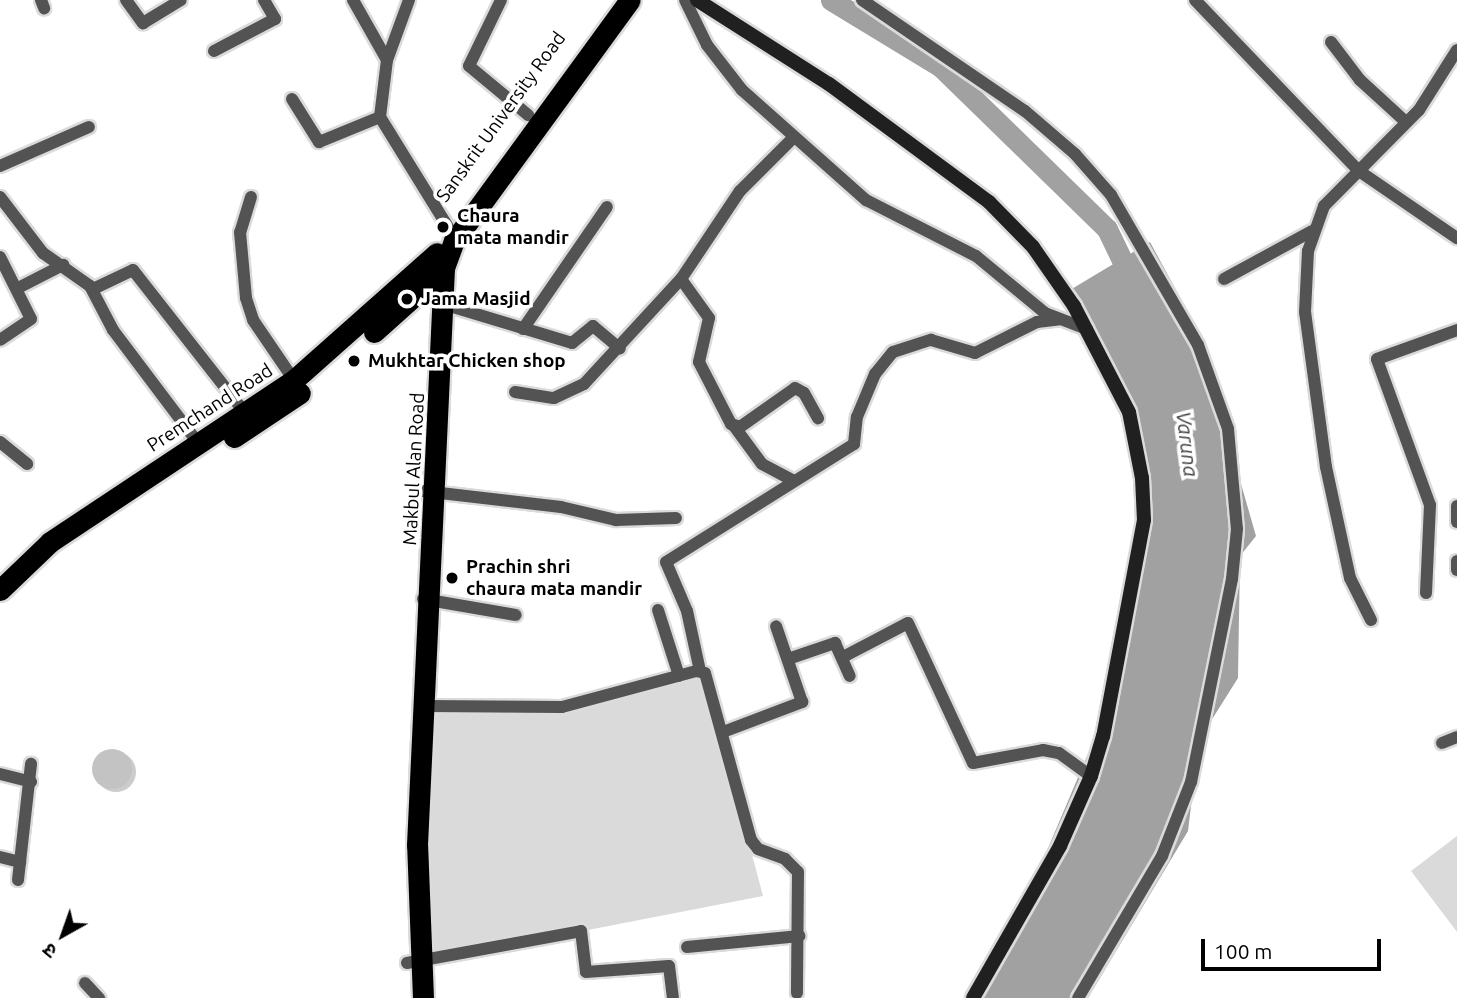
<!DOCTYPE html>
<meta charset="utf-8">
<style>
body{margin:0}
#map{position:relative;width:1457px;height:998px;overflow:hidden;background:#fff;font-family:Ubuntu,"Noto Sans Devanagari",sans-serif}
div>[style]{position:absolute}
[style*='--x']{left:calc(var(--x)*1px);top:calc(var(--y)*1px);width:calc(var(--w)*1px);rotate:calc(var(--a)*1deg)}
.green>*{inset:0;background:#dadada}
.water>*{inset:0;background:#a1a1a1}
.shadow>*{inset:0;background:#0003}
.round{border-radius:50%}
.river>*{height:21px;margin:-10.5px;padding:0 10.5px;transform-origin:10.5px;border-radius:10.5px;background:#a1a1a1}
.building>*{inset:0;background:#c3c3c3}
.roads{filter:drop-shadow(2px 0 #dbdbdb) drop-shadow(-2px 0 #dbdbdb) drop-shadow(0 2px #dbdbdb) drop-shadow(0 -2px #dbdbdb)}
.street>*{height:12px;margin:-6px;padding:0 6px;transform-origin:6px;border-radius:6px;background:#535353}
.secondary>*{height:14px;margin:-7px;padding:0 7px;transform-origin:7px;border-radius:7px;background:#202020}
.highway>*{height:21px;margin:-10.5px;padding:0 10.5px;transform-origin:10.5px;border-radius:10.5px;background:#000}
.dots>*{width:19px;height:19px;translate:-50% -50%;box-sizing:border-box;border:4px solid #fff;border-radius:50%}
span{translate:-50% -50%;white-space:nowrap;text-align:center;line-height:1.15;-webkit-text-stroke:7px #fff;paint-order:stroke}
.street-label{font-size:19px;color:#000}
.poi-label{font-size:19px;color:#000;font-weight:700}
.left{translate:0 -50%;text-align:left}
.water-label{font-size:21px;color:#424242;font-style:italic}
.north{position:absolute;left:28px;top:900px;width:70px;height:70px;-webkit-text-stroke:5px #fff;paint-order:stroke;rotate:220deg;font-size:19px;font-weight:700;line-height:28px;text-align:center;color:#000}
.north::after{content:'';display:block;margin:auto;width:24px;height:32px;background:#000;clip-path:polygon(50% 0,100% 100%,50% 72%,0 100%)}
.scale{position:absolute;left:1201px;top:939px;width:180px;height:32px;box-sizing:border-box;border:4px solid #000;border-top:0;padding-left:9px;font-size:21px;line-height:24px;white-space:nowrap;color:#000;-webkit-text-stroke:5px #fff;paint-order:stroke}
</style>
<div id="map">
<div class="green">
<div style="clip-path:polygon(705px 677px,763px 896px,413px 964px,426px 710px,569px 711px)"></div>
<div style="clip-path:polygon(1457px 836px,1457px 932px,1411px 871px)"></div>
</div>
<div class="water">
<div style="clip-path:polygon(1150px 242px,1196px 327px,1256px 536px,1240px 556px,1238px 678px,1199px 740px,1188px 831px,1088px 998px,966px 998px,1032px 886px,1107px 709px,1146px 542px,1132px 403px,1070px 290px)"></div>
</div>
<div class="shadow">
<div class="round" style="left:96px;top:752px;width:40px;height:40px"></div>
</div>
<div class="river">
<div style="--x:831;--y:0;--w:129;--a:31.3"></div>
<div style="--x:941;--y:67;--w:232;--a:44.3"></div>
<div style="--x:1107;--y:229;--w:62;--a:64.3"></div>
</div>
<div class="building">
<div class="round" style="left:92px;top:749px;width:40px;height:40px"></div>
</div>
<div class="roads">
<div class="street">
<div style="--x:41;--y:0;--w:9;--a:69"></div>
<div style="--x:126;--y:0;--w:29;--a:54"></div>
<div style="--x:143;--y:23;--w:44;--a:-31.2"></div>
<div style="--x:353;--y:0;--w:69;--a:60.5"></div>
<div style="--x:409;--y:0;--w:64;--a:110.1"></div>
<div style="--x:387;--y:60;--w:57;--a:97"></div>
<div style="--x:380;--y:117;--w:129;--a:58.3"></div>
<div style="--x:501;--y:0;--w:73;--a:115.9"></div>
<div style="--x:469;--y:66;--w:77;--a:39.7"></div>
<div style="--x:685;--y:0;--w:50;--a:63.9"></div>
<div style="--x:707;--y:45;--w:57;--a:52.1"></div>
<div style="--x:742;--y:90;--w:166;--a:41.6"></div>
<div style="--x:866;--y:200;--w:123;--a:27"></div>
<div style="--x:976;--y:256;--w:89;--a:39.6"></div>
<div style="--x:1045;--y:313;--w:45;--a:20.9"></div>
<div style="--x:862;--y:0;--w:197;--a:34.3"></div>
<div style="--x:1025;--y:111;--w:66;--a:40.7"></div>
<div style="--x:1075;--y:154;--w:55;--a:48.7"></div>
<div style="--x:1111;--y:195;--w:173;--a:59.9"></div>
<div style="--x:1198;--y:345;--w:89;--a:70.3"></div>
<div style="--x:1228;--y:429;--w:100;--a:84.9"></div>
<div style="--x:1237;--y:529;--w:50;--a:95.7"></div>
<div style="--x:1232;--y:579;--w:207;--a:101.4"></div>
<div style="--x:1191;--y:782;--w:79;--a:111.4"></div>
<div style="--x:1162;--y:856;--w:165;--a:120.6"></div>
<div style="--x:1195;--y:0;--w:237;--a:46.2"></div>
<div style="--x:1359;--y:171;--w:119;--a:34.4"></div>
<div style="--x:1331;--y:42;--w:48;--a:52.7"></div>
<div style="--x:1360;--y:80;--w:62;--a:42.4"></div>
<div style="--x:214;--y:51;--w:69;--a:-27.7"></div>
<div style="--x:275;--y:19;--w:22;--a:-120"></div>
<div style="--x:292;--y:99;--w:51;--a:57.9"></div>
<div style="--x:319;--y:142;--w:66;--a:-22.3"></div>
<div style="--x:0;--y:166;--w:97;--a:-23.7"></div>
<div style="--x:0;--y:197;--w:71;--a:52.5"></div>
<div style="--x:43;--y:253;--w:57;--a:35.1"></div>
<div style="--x:90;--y:286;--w:50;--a:62.4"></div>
<div style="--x:113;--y:330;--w:141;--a:53"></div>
<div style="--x:251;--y:197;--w:37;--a:107"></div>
<div style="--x:240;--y:232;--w:66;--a:84.8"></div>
<div style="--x:246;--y:298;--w:23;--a:72"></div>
<div style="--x:253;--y:320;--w:73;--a:55.7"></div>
<div style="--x:0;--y:257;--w:69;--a:63.4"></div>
<div style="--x:31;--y:319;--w:37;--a:146"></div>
<div style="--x:681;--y:279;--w:48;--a:54.3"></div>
<div style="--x:709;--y:318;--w:45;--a:102.8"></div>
<div style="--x:699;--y:362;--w:70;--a:62.7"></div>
<div style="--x:731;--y:424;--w:9;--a:18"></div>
<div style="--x:740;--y:427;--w:67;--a:-35.3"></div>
<div style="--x:795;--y:388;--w:10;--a:29"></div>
<div style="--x:804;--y:393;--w:29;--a:61"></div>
<div style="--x:1224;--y:279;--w:100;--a:-28.6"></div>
<div style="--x:18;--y:288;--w:51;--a:-27.1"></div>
<div style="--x:93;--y:289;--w:44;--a:-25.4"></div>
<div style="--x:133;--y:270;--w:182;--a:51.9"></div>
<div style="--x:443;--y:304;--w:135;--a:16.8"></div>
<div style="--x:572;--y:343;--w:27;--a:-39"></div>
<div style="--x:593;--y:326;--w:35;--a:40"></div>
<div style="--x:523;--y:329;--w:148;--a:-55.5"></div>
<div style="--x:515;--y:392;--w:39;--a:9"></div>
<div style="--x:554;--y:398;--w:33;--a:-25"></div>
<div style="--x:584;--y:384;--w:143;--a:-47.3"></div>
<div style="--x:681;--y:279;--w:106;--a:-56.2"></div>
<div style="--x:740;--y:191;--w:75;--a:-45"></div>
<div style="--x:734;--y:426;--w:47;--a:53.6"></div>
<div style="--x:762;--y:464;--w:36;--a:28"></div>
<div style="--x:0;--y:442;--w:35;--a:39"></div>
<div style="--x:423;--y:491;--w:139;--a:6.6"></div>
<div style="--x:561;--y:507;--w:57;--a:13.3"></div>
<div style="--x:616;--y:520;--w:60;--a:-1.9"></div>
<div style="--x:1457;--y:506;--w:16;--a:90"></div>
<div style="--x:1457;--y:561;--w:9;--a:90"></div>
<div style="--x:1426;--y:593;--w:88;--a:-87.4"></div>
<div style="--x:1430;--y:505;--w:155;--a:-110"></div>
<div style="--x:1377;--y:359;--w:85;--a:-19.9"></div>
<div style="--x:423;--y:599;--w:94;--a:9.8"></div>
<div style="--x:658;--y:610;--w:69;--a:72.3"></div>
<div style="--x:1371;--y:620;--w:47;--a:-116.6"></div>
<div style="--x:1350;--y:578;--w:114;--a:-102.2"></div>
<div style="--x:1326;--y:467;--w:156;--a:-97.7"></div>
<div style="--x:1305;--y:312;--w:61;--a:-87.2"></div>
<div style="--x:1308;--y:251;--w:48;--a:-70.4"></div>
<div style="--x:1324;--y:206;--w:135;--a:-45.3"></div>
<div style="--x:1419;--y:110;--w:71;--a:-57.7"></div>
<div style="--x:843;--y:657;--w:73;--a:-27.6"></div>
<div style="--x:908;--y:623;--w:154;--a:65.1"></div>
<div style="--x:973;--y:763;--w:71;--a:-10.5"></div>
<div style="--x:1043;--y:750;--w:16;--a:11"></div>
<div style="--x:1059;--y:753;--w:39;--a:36"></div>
<div style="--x:788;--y:659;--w:50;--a:-18.8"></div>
<div style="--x:835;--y:643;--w:36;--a:66"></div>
<div style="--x:700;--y:671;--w:61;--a:-102.2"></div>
<div style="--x:687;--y:611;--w:53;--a:-113.2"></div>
<div style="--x:666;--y:562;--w:222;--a:-32.1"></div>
<div style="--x:854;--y:444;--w:27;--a:-84"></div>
<div style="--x:857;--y:417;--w:47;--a:-67.3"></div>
<div style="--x:875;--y:374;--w:28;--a:-51"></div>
<div style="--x:893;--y:352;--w:40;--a:-18"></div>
<div style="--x:931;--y:340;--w:46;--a:16.5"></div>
<div style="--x:975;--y:353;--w:69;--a:-26.6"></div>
<div style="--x:1037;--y:322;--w:23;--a:-7"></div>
<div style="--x:425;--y:706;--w:137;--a:0.4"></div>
<div style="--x:562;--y:707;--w:139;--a:-15"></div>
<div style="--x:696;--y:671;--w:9;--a:13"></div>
<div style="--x:705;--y:673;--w:173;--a:74.6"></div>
<div style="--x:751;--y:840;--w:11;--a:52"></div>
<div style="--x:758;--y:849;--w:29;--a:20"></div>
<div style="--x:785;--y:859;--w:18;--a:45"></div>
<div style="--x:798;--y:872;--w:121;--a:90.5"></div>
<div style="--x:723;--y:732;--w:85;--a:-20.8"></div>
<div style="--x:802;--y:702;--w:80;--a:-108.9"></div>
<div style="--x:1442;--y:743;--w:16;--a:-22"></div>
<div style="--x:0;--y:774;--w:32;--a:14"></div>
<div style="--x:0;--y:857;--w:21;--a:14"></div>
<div style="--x:18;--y:880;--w:117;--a:-83.6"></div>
<div style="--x:687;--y:947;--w:113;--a:-5.6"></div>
<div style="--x:407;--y:963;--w:177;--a:-10.4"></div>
<div style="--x:581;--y:931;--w:41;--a:83"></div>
<div style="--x:586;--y:972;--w:83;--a:-4.1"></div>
<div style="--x:669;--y:966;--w:32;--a:83"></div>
<div style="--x:85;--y:983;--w:21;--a:47"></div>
</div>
<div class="secondary">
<div style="--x:697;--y:0;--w:156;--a:32.5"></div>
<div style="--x:829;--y:84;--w:199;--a:36.4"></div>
<div style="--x:989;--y:202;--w:63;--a:45.6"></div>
<div style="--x:1033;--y:247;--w:72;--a:55.2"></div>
<div style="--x:1074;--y:306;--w:119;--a:62.6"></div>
<div style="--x:1129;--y:412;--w:67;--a:78.9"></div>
<div style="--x:1142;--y:478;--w:42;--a:87.3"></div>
<div style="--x:1144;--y:520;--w:220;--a:100.7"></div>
<div style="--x:1103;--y:736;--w:42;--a:106.7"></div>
<div style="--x:1091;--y:776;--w:77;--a:113.9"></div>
<div style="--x:1060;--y:846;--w:175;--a:119.8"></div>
</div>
<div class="highway">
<div style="--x:374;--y:332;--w:78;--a:-41.9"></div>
<div style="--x:234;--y:437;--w:79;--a:-33.7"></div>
<div style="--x:0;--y:590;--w:69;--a:-43.8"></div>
<div style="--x:50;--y:542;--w:293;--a:-33.6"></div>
<div style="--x:294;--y:380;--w:191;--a:-41.6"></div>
<div style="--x:423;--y:998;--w:153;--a:-92.2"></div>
<div style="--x:417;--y:845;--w:578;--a:-87.32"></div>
<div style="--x:444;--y:268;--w:29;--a:-70"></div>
<div style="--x:454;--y:241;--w:298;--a:-53.9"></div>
</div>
</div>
<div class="dots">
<div style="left:443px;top:227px;background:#000"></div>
<div style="left:407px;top:299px;background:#000"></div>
<div style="left:354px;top:361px;background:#000"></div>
<div style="left:452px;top:578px;background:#000"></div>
</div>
<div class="street-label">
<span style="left:501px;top:117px;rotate:-54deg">Sanskrit University Road</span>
<span style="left:210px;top:408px;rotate:-33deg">Premchand Road</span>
<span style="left:414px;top:469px;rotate:-87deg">Makbul Alan Road</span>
</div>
<div class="poi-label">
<span class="left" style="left:457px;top:227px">Chaura<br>mata mandir</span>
<span class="left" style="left:421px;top:299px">Jama Masjid</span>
<span class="left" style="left:368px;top:361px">Mukhtar Chicken shop</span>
<span class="left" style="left:466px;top:578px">Prachin shri<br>chaura mata mandir</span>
</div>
<div class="water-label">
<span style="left:1188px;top:444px;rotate:83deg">Varuna</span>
</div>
<div class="north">उ</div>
<div class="scale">100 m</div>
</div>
